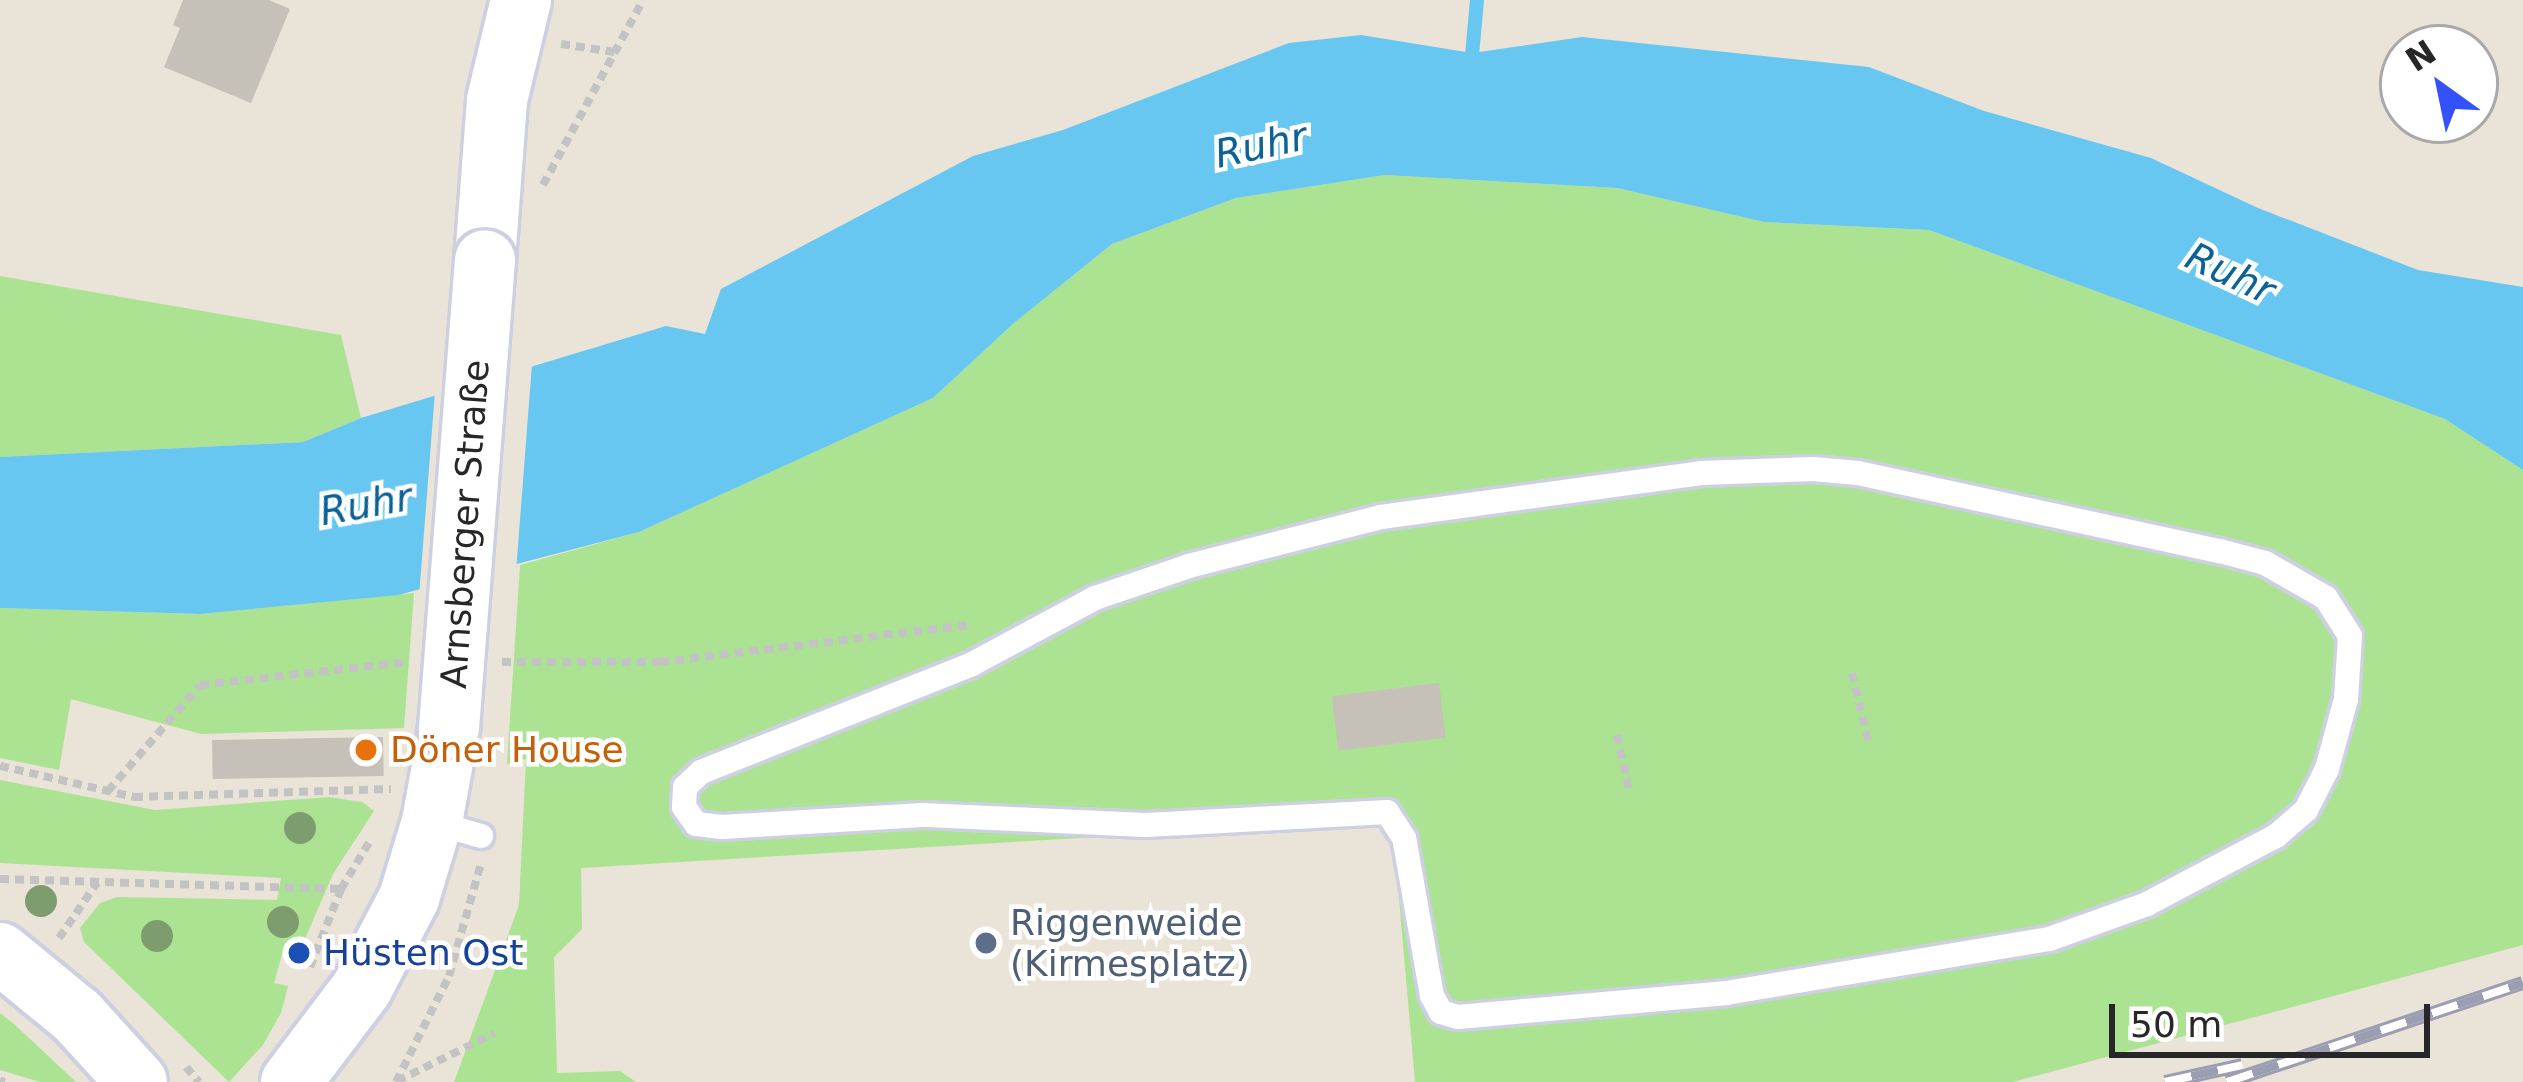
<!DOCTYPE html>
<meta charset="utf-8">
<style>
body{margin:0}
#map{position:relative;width:2523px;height:1082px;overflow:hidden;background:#eae3d8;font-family:"DejaVu Sans",sans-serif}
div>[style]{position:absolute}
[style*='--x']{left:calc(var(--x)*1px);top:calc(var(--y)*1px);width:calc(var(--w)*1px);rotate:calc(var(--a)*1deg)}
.green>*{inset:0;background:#abe392}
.water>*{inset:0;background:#67c7f0}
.pier>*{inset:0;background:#eae3d8}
.stream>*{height:14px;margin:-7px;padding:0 7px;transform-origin:7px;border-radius:7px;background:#67c7f0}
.building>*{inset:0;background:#c5c0b8;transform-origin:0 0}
.path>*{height:8px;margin-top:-4px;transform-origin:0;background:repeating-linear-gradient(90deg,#c3c3c3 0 9px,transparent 0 15px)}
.roads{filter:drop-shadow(3px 0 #cdd0e1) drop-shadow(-3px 0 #cdd0e1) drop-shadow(0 3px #cdd0e1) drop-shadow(0 -3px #cdd0e1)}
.service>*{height:24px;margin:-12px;padding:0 12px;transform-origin:12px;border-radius:12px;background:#fff}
.tertiary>*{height:60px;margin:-30px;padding:0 30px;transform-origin:30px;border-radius:30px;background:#fff}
.rail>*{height:14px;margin-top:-7px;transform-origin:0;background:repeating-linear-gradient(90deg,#fff 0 27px,#9b9eb2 0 54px);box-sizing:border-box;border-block:3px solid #9b9eb2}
.bridges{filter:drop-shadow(3px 0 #cdd0e1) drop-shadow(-3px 0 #cdd0e1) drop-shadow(0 3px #cdd0e1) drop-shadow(0 -3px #cdd0e1)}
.tertiary-bridge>*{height:60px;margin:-30px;padding:0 30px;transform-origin:30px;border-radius:30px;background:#fff}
.trees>*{width:32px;height:32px;margin:-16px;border-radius:50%;background:#7e9d6e}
.dots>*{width:33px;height:33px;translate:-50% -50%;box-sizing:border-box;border:6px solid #fff;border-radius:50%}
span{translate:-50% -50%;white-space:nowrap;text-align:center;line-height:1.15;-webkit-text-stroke:9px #fff;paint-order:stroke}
.street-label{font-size:36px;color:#272727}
.food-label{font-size:36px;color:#c56008}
.left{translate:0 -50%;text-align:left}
.service-label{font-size:36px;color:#4e5e75}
.transit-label{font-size:36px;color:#164399}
.water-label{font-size:39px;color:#0b6297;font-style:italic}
.north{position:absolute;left:2379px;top:24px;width:120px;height:120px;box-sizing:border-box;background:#fff;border:3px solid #a9a9a9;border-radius:50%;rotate:327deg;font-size:33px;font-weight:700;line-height:48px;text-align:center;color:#272727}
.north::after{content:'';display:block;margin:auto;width:42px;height:54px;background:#3352fc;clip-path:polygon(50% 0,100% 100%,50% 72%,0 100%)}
.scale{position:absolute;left:2109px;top:1004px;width:321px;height:54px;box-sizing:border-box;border:6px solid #272727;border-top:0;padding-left:15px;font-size:36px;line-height:42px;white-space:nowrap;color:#272727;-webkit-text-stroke:9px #fff;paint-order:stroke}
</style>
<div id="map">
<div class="green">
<div style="clip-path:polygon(1385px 175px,1617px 188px,1764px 222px,1929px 230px,2445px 419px,2523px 470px,2523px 945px,2013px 1082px,1415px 1082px,1394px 841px,1379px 820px,581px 868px,582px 929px,554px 957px,557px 1073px,620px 1071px,636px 1082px,454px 1082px,519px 905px,526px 759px,507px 764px,520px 565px,639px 532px,933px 398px,1014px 323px,1112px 244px,1236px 198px)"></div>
<div style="clip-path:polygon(0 276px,341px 335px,361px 418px,303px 442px,0 457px)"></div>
<div style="clip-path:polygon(414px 593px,404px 728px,201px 734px,71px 699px,59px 770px,0 758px,0 608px,200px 614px)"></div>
<div style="clip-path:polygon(0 780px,155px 810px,329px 797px,362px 802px,374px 811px,333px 874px,298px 955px,283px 951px,274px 983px,288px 986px,281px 1013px,263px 1045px,229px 1082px,84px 942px,80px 928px,100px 903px,117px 897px,277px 900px,281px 878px,0 863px)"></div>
<div style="clip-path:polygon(0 1013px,14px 1024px,76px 1082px,40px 1082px,0 1070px)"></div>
</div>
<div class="water">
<div style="clip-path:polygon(1361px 35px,1472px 53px,1582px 37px,1869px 67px,1984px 111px,2151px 158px,2258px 208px,2418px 270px,2523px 287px,2523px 470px,2445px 419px,1929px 230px,1764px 222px,1617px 188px,1385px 175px,1236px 198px,1112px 244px,1014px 323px,933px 398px,639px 532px,398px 595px,200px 614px,0 608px,0 457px,303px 442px,361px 418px,666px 326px,705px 334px,721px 289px,973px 156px,1063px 130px,1289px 43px)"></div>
</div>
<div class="pier">
<div style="clip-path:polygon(532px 364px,516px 572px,419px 597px,435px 391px)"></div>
</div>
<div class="stream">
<div style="--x:1471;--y:67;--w:67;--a:-84.9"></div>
</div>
<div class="building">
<div style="clip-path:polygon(183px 0,269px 0,290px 9px,251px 103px,164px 67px,180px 28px,173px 25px)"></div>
<div style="left:1439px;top:683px;width:55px;height:108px;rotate:83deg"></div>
<div style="left:383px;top:737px;width:39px;height:171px;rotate:89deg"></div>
</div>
<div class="path">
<div style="--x:561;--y:44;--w:54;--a:8.6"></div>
<div style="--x:543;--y:185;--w:210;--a:-61.6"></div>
<div style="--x:502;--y:662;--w:158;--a:0"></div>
<div style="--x:660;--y:662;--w:312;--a:-6.8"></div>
<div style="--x:1852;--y:673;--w:73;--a:76.5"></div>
<div style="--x:1617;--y:735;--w:60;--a:77.6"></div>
<div style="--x:0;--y:766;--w:138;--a:13"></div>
<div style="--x:134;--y:797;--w:257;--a:-1.8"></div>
<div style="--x:108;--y:791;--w:140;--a:-49"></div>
<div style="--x:200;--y:685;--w:210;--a:-6.3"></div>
<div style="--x:0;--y:879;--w:341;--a:1.7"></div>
<div style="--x:59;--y:938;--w:67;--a:-55.4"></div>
<div style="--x:310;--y:967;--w:84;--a:-68.3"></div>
<div style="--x:341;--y:889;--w:56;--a:-58.9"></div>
<div style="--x:186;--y:1067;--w:20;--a:49"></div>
<div style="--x:0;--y:1081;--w:5;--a:11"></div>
<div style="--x:397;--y:1081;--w:109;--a:-26.1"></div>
<div style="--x:396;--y:1082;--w:119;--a:-63.4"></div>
<div style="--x:449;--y:976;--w:116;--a:-74.1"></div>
</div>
<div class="roads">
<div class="service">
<div style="--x:1813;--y:469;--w:45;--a:5.1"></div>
<div style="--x:1858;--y:473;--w:370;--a:12.2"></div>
<div style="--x:2220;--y:551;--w:47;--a:14.9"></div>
<div style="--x:2265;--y:563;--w:70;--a:29.8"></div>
<div style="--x:2326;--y:598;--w:45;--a:57.7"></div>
<div style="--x:2350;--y:636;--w:63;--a:93.6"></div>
<div style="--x:2346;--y:699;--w:73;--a:105.2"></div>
<div style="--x:2327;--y:769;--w:46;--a:117.1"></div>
<div style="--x:2306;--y:810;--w:40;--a:139"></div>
<div style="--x:2276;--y:836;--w:146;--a:152.2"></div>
<div style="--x:2147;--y:904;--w:104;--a:160.3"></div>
<div style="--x:2049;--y:939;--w:326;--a:170.5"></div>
<div style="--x:1727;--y:993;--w:270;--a:174.9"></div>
<div style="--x:1458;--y:1017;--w:18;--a:-164"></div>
<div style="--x:1441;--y:1012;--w:18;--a:-119"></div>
<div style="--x:1432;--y:996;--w:160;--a:-100"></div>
<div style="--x:1404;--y:838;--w:31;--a:-123"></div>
<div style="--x:1387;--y:812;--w:242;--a:176.9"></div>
<div style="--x:1145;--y:825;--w:223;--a:-177.4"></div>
<div style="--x:922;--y:815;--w:201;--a:176.6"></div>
<div style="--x:721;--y:827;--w:25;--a:-173"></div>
<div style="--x:696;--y:824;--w:21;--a:-125"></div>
<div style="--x:684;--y:807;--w:20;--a:-87"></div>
<div style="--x:685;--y:787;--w:22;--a:-43"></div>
<div style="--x:701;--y:772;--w:292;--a:-21.7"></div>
<div style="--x:972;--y:664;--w:140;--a:-28.2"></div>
<div style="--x:1095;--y:598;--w:99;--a:-18.8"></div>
<div style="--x:1189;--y:566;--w:198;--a:-14.3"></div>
<div style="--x:1381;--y:517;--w:323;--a:-7.8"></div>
<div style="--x:1701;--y:473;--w:112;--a:-2"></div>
<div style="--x:432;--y:822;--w:51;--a:15.9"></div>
</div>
<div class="tertiary">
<div style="--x:485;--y:260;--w:160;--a:-85.7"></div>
<div style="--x:497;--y:100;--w:103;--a:-76.5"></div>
<div style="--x:0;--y:953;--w:99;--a:39.3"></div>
<div style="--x:77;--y:1016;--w:89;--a:47.7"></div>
<div style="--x:291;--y:1082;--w:118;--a:-52.9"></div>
<div style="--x:362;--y:988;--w:102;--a:-62.4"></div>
<div style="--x:409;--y:898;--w:79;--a:-73.2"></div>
<div style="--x:432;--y:822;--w:96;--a:-79.7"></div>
</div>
</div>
<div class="rail">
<div style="--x:2165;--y:1082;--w:79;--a:-12.4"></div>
<div style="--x:2227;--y:1082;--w:312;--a:-18.5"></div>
</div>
<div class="bridges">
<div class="tertiary-bridge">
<div style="--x:449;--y:728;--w:469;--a:-85.6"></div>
</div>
</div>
<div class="trees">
<div style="left:300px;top:828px"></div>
<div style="left:41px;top:901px"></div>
<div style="left:283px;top:922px"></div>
<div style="left:157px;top:936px"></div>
</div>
<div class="dots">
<div style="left:366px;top:750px;background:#e8710a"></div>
<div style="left:986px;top:943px;background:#5c6f8a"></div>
<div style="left:299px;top:953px;background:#1a4fb4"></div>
</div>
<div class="street-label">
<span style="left:465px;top:524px;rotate:-86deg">Arnsberger Straße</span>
</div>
<div class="food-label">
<span class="left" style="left:390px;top:750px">Döner House</span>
</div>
<div class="service-label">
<span class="left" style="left:1010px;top:943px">Riggenweide<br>(Kirmesplatz)</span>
</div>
<div class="transit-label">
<span class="left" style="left:323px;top:953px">Hüsten Ost</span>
</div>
<div class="water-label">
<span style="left:1261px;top:146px;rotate:-12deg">Ruhr</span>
<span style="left:2230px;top:274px;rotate:25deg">Ruhr</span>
<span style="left:366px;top:505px;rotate:-10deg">Ruhr</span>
</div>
<div class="north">N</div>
<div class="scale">50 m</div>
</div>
